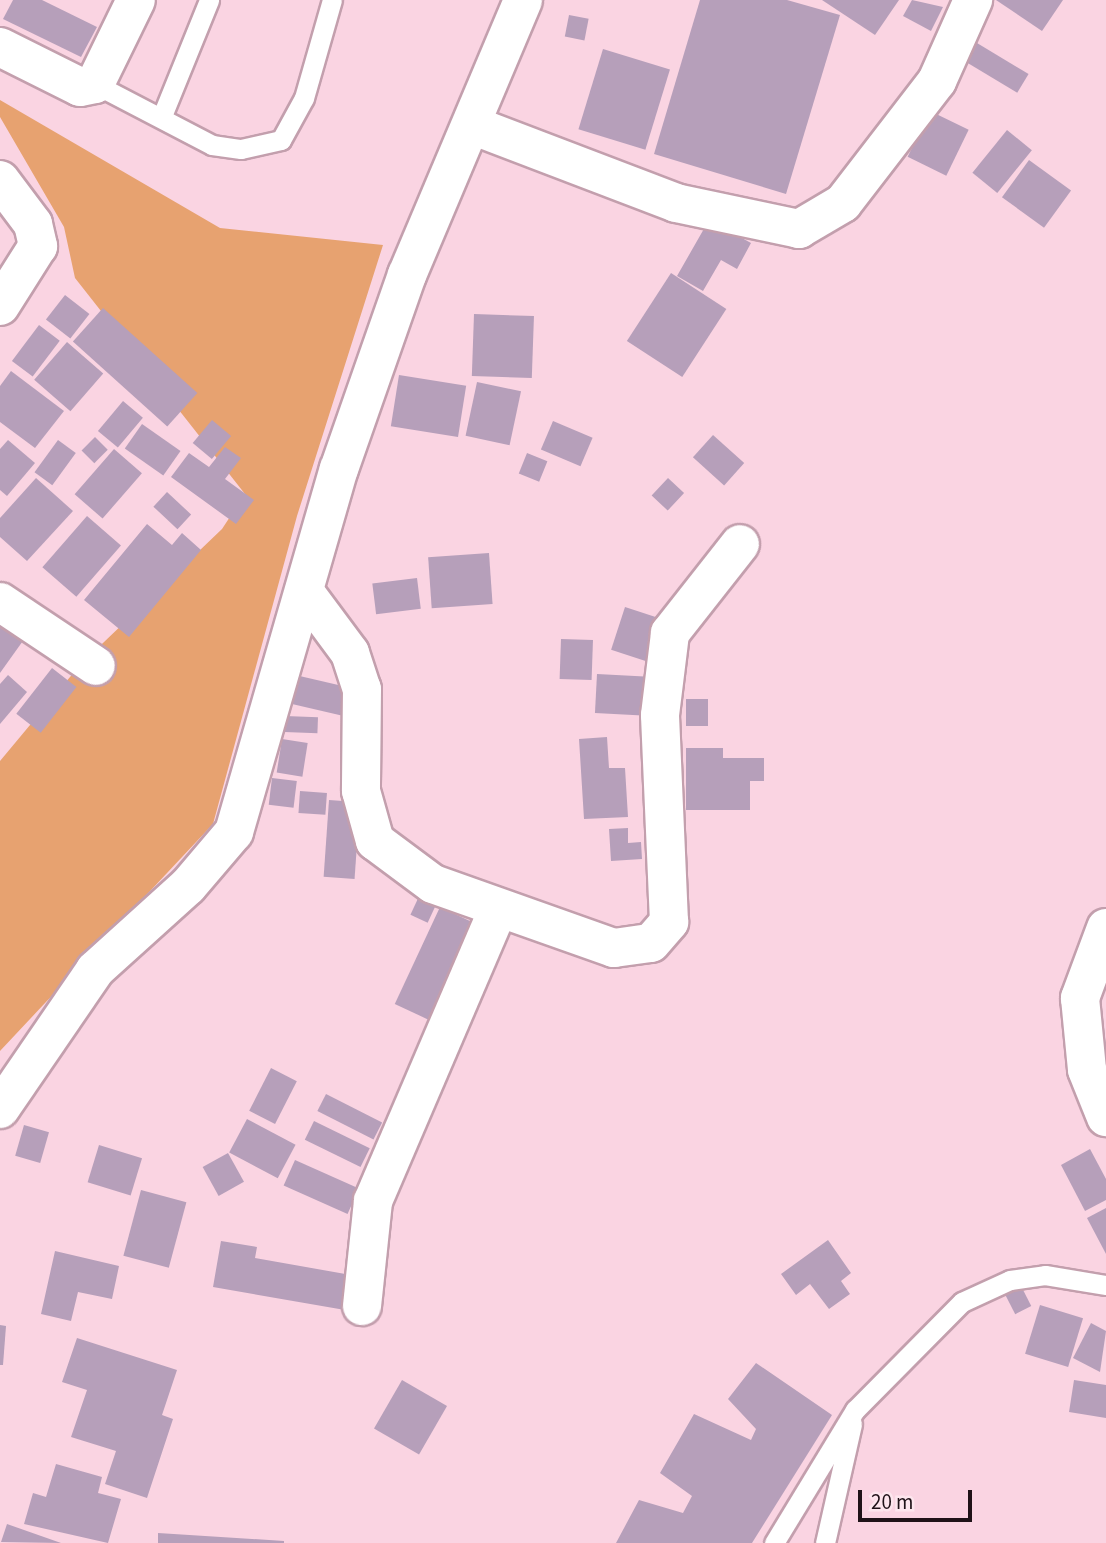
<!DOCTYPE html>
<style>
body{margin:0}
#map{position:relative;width:1106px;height:1543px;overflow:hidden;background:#fad4e2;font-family:"Source Sans 3",sans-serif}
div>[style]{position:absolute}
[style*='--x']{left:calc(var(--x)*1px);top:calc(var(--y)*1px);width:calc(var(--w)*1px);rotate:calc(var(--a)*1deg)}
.green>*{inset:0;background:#e7a270}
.building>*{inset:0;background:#b69fba;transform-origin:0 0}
.roads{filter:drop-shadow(2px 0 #c39fad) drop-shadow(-2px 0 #c39fad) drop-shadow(0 2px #c39fad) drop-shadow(0 -2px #c39fad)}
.lane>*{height:19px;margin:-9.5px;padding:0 9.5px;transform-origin:9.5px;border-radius:9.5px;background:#fff}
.street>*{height:38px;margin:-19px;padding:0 19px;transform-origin:19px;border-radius:19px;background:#fff}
.secondary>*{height:38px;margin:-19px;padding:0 19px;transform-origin:19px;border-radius:19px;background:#fff}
span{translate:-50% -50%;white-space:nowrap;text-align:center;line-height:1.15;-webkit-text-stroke:6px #fde6ee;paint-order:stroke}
.scale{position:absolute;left:858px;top:1490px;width:114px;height:32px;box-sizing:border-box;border:4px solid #1f1218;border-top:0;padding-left:9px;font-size:21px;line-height:24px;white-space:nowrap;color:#1f1218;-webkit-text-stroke:5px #fde6ee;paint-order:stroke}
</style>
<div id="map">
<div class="green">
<div style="clip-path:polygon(0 100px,220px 228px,383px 245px,297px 516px,213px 824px,0 1051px,0 761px,80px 665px,222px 529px,245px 494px,75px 278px,64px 227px,0 117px)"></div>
</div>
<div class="building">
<div style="clip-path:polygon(13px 0,42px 0,97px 27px,81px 57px,3px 19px)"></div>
<div style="clip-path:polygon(700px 0,787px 0,840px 15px,786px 194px,654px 154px)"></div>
<div style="clip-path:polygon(822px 0,899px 0,875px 35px)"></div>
<div style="clip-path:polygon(912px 0,943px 7px,931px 31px,903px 16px)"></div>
<div style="clip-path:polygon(996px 0,1063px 0,1042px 31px)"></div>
<div style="left:569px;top:15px;width:20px;height:22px;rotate:11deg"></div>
<div style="left:972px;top:40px;width:66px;height:22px;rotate:31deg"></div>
<div style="left:603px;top:49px;width:70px;height:84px;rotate:17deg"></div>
<div style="left:930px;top:111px;width:43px;height:51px;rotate:26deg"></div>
<div style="left:1007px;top:130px;width:32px;height:55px;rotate:39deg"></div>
<div style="left:1029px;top:160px;width:52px;height:46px;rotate:36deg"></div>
<div style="clip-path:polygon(709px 220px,751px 243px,737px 269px,721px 260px,703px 291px,677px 276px)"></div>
<div style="left:671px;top:273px;width:66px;height:81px;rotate:33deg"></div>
<div style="left:65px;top:295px;width:31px;height:31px;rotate:38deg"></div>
<div style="left:103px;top:308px;width:127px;height:45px;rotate:42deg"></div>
<div style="left:474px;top:314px;width:60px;height:62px;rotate:2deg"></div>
<div style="left:39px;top:325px;width:26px;height:45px;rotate:37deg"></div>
<div style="left:67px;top:342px;width:48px;height:50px;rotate:41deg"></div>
<div style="clip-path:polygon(11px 371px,64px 411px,35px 448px,0 422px,0 386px)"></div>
<div style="left:399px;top:375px;width:68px;height:52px;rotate:9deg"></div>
<div style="left:477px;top:382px;width:45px;height:55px;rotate:12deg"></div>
<div style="left:123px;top:401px;width:26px;height:39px;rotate:40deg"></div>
<div style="left:212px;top:420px;width:25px;height:30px;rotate:40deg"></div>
<div style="left:553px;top:421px;width:43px;height:31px;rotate:23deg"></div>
<div style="left:142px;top:424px;width:47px;height:30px;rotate:35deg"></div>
<div style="left:713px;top:435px;width:42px;height:30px;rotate:42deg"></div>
<div style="left:95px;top:437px;width:18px;height:19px;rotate:45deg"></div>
<div style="clip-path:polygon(8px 440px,35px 463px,7px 496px,0 490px,0 449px)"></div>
<div style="left:58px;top:440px;width:22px;height:40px;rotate:36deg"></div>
<div style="clip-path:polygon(225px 447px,241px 458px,225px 479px,254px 500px,236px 524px,171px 477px,189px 453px,209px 467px)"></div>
<div style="left:114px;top:449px;width:37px;height:60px;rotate:41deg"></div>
<div style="left:527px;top:453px;width:22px;height:22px;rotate:22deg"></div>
<div style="clip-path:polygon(36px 478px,73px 511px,27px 561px,0 537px,0 518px)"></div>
<div style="left:668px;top:478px;width:22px;height:24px;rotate:43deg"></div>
<div style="left:167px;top:492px;width:33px;height:20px;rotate:43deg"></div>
<div style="left:87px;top:516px;width:45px;height:68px;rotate:41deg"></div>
<div style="clip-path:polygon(147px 524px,172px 545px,182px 533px,201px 550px,129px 637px,84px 600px)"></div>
<div style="left:489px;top:553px;width:51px;height:61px;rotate:86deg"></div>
<div style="left:417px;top:578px;width:31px;height:45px;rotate:83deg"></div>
<div style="left:625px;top:607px;width:41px;height:45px;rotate:18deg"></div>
<div style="clip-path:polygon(0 620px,25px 638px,0 673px)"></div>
<div style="left:561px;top:639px;width:32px;height:40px;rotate:2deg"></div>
<div style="left:52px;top:668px;width:31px;height:58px;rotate:38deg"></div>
<div style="left:291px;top:674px;width:64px;height:29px;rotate:13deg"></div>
<div style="left:597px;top:674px;width:57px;height:39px;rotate:3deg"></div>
<div style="clip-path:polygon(8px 675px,27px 692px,0 724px,0 684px)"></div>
<div style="left:686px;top:699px;width:22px;height:27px"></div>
<div style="left:285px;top:716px;width:33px;height:16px;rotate:2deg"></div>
<div style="clip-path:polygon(607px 737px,609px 768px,625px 768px,628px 817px,584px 819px,579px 739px)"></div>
<div style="left:282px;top:739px;width:26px;height:34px;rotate:9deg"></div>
<div style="clip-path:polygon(686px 748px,723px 748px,723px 758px,764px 758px,764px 781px,750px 781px,750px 810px,686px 810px)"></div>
<div style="left:272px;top:778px;width:25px;height:27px;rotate:7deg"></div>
<div style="left:300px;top:791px;width:27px;height:22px;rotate:4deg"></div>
<div style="left:329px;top:800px;width:31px;height:77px;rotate:4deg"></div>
<div style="clip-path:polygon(628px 828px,628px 843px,641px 842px,642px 859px,611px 861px,609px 829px)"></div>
<div style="left:421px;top:892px;width:19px;height:25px;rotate:25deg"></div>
<div style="left:440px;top:907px;width:40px;height:107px;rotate:25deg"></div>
<div style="left:271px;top:1068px;width:29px;height:48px;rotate:27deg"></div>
<div style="left:326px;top:1094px;width:63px;height:19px;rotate:27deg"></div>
<div style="left:247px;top:1119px;width:55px;height:38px;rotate:28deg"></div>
<div style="left:314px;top:1121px;width:62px;height:21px;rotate:26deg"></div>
<div style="left:24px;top:1125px;width:26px;height:32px;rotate:16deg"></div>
<div style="left:99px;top:1145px;width:45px;height:39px;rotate:17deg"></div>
<div style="clip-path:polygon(1090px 1149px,1106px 1179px,1106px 1200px,1085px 1211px,1061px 1165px)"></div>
<div style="left:228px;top:1153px;width:33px;height:29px;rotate:61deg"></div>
<div style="left:295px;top:1160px;width:70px;height:28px;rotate:24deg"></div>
<div style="left:141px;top:1190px;width:47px;height:68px;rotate:15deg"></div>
<div style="clip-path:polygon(1106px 1208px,1106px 1254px,1087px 1218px)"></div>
<div style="clip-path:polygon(828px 1240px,851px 1273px,841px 1281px,850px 1294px,829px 1309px,810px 1284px,796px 1295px,781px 1274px)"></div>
<div style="clip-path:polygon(221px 1241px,257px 1247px,255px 1258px,351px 1275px,345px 1310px,213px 1287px)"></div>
<div style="clip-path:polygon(55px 1251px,119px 1266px,112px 1299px,78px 1292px,71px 1321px,41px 1314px)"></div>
<div style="left:1019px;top:1282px;width:27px;height:18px;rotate:63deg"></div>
<div style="left:1040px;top:1305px;width:45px;height:51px;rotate:17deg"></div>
<div style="clip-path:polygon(1091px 1323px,1106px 1331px,1100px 1372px,1073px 1358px)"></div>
<div style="clip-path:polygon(0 1325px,6px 1326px,3px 1365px,0 1365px)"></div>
<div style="clip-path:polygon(77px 1338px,177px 1370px,162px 1415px,173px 1419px,147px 1498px,105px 1484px,116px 1451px,71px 1437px,87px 1390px,62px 1382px)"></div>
<div style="clip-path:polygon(756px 1363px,832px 1415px,752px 1543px,616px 1543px,639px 1500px,683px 1513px,692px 1496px,660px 1473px,694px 1414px,751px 1440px,756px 1429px,728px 1399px)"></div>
<div style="left:402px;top:1380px;width:52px;height:56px;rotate:30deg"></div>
<div style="clip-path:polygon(1074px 1380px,1106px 1385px,1106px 1418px,1069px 1412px)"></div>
<div style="clip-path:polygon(56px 1464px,102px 1477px,98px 1493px,121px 1499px,108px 1543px,24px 1524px,33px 1493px,46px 1497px)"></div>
<div style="clip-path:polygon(7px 1524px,61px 1543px,1px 1542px)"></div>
<div style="clip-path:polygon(158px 1533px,284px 1541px,284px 1543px,158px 1543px)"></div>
</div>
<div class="roads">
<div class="lane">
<div style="--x:95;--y:84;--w:132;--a:27.5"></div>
<div style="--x:212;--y:145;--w:29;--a:8"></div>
<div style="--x:241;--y:149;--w:41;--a:-12.7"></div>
<div style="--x:281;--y:140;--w:48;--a:-61.3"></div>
<div style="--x:304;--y:98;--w:102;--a:-74.1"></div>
<div style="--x:162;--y:116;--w:125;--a:-67.9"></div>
<div style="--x:774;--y:1543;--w:156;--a:-58.7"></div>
<div style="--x:855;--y:1410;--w:152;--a:-45.3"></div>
<div style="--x:962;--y:1302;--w:53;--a:-24.6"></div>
<div style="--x:1010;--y:1280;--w:35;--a:-8"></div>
<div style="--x:1045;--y:1275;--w:62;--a:9.3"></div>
<div style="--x:825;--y:1543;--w:122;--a:-77.2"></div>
</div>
<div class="street">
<div style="--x:0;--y:47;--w:89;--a:26.6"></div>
<div style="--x:80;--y:87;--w:15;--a:-11"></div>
<div style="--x:95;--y:84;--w:93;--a:-64"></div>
<div style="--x:472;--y:125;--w:218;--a:20.9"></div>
<div style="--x:676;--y:203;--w:126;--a:11.9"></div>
<div style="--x:799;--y:229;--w:51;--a:-30.6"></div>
<div style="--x:843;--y:203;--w:154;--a:-52.4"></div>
<div style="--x:937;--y:81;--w:89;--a:-66"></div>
<div style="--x:0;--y:306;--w:71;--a:-57.7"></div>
<div style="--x:307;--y:595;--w:72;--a:53.4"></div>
<div style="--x:350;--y:653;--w:38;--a:72"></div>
<div style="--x:362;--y:689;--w:102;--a:90.6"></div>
<div style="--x:361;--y:791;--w:52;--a:74.4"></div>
<div style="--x:375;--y:841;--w:72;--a:36.6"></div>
<div style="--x:433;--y:884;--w:192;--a:19.5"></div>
<div style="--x:614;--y:948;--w:37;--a:-8"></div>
<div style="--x:651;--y:943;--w:28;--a:-49"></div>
<div style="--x:669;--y:922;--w:207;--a:-92.5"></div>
<div style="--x:660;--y:715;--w:83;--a:-83"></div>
<div style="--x:670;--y:633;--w:113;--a:-51.8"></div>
<div style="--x:0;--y:602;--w:115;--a:33.7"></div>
<div style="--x:1106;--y:928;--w:75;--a:110.4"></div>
<div style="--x:1080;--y:998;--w:72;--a:84.4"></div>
<div style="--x:1087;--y:1070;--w:51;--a:68"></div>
<div style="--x:0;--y:1109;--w:168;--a:-55.6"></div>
<div style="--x:95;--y:970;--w:125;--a:-42.1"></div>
<div style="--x:188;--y:886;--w:71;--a:-49.6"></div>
<div style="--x:234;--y:832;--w:378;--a:-73.9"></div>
<div style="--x:339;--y:469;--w:206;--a:-70.7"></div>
<div style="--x:407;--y:275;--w:298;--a:-67.1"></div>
<div style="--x:362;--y:1306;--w:106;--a:-84"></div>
<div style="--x:373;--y:1201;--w:314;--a:-66.8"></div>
</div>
<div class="secondary">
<div style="--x:0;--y:180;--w:55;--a:53.1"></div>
<div style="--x:33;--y:224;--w:23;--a:77"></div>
</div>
</div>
<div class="scale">20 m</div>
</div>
